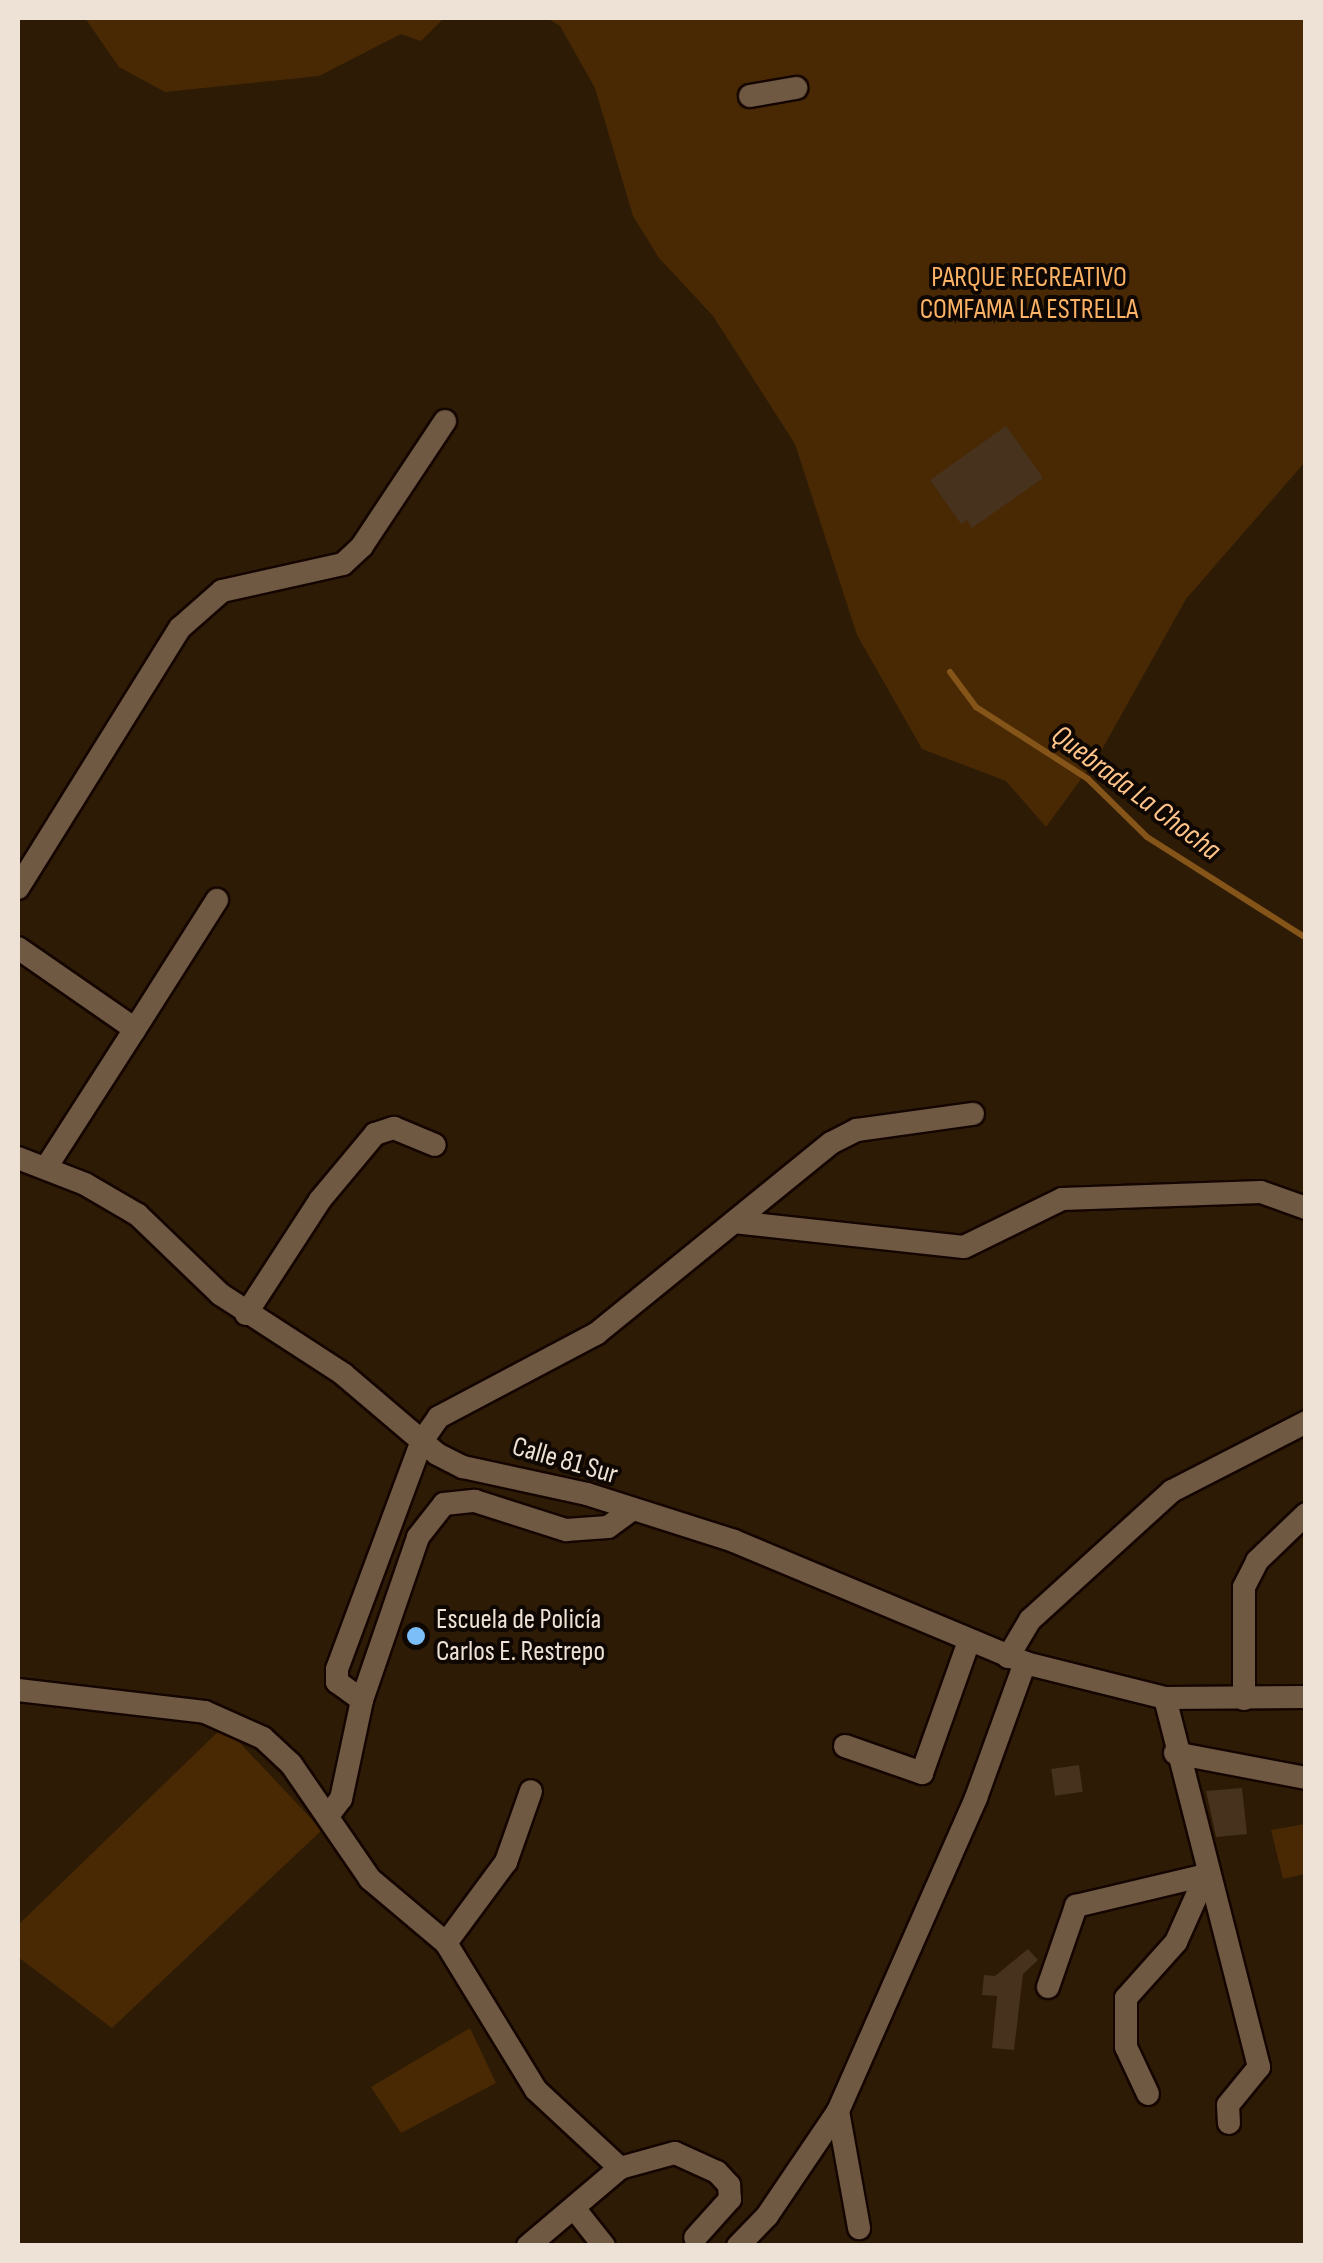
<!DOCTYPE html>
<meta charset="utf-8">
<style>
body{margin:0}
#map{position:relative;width:1323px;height:2263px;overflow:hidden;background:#2d1b06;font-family:"Sofia Sans Condensed",sans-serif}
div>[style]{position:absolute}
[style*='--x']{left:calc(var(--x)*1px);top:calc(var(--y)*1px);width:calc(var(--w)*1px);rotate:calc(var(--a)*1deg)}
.green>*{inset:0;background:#482904}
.stream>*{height:6px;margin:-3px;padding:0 3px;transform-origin:3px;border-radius:3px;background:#855419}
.building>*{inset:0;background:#46321d;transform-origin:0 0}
.roads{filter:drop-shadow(2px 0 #150500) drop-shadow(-2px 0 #150500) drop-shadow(0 2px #150500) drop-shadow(0 -2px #150500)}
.minor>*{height:22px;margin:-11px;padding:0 11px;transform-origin:11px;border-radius:11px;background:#6f5943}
.dots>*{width:28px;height:28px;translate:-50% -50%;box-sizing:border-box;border:5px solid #0f0702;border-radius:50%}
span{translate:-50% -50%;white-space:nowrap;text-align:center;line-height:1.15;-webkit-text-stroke:8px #0f0702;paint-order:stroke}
.park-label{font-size:28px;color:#fcb365}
.street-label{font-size:28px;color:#eee1d5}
.poi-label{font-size:28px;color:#eee1d5}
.left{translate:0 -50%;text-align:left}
.water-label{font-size:30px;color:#ffc489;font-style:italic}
.frame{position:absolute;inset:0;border:20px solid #eee1d5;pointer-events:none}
</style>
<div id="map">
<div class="green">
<div style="clip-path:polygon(85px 18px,444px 18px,421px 41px,401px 34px,319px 76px,165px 92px,119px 67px)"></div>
<div style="clip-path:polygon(547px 18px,1305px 18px,1305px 462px,1186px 599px,1100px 753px,1046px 827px,1006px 781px,922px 749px,857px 635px,795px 444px,713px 316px,659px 258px,633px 216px,595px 88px,560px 26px)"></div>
<div style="clip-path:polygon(224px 1726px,322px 1830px,112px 2028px,18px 1957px,18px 1925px)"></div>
<div style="clip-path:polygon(1305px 1824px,1305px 1874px,1283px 1879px,1271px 1830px)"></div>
<div style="clip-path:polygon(470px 2028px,496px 2083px,401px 2133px,371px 2087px)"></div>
</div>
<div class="stream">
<div style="--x:950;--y:672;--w:44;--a:53.4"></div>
<div style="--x:976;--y:707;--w:133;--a:32.7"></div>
<div style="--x:1088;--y:779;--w:83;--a:44.5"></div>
<div style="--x:1147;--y:837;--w:188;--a:32.4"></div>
</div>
<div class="building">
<div style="clip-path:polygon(1006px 426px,1043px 478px,972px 528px,967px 520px,961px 524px,930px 480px)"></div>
<div style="left:1079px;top:1765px;width:27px;height:28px;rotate:82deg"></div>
<div style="clip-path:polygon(1242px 1788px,1247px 1834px,1216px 1837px,1206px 1791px)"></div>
<div style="clip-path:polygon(1028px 1949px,1038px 1960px,1023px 1974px,1014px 2050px,992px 2048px,997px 1996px,982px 1995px,984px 1975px,995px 1976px)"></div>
</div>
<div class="roads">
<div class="minor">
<div style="--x:750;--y:96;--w:47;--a:-9.9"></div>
<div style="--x:18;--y:888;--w:306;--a:-58.1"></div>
<div style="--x:180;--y:628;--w:56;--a:-41.4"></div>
<div style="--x:222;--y:591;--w:124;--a:-12.6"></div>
<div style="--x:343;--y:564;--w:26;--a:-43"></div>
<div style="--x:362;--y:546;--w:150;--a:-56.4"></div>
<div style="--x:18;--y:948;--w:142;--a:34.7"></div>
<div style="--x:135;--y:1029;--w:163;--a:122.7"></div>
<div style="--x:135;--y:1029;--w:153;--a:-57.6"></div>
<div style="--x:18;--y:1158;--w:72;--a:21.2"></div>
<div style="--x:85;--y:1184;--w:61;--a:30.3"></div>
<div style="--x:138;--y:1215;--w:114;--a:43.9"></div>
<div style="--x:220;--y:1294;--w:147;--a:33"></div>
<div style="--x:343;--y:1374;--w:123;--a:40.4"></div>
<div style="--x:437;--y:1454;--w:29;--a:27"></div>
<div style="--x:463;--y:1467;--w:127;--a:12.3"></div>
<div style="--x:587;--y:1494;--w:154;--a:17.7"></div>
<div style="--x:734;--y:1541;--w:316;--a:22.7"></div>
<div style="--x:1025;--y:1663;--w:144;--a:14"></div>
<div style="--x:1165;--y:1698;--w:141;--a:-0.4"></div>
<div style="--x:734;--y:1222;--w:231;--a:6.2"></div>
<div style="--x:964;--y:1247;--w:109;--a:-26.1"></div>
<div style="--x:1062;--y:1199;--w:199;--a:-2"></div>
<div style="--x:1261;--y:1192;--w:48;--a:19.6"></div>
<div style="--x:246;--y:1314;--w:136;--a:-57"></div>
<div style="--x:320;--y:1200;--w:86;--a:-50.2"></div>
<div style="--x:375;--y:1134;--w:20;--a:-18"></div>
<div style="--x:394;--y:1128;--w:44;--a:22.5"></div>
<div style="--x:1008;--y:1657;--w:43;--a:-59.3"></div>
<div style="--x:1030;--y:1620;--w:192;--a:-42.3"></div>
<div style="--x:1172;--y:1491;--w:151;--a:-27.2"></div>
<div style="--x:18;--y:1690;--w:188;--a:6.7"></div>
<div style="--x:205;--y:1712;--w:64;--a:24.1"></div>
<div style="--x:263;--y:1738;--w:38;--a:43"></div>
<div style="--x:291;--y:1764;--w:140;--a:55.5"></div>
<div style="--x:370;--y:1879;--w:99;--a:40.1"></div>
<div style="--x:446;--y:1943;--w:172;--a:58.5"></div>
<div style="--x:536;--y:2090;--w:115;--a:42.9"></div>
<div style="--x:620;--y:2168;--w:57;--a:-15.3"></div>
<div style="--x:675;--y:2153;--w:46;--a:24.3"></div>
<div style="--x:717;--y:2172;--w:18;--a:47"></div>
<div style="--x:729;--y:2185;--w:14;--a:86"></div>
<div style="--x:730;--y:2199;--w:52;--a:131.9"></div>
<div style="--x:1165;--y:1698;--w:381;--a:75.7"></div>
<div style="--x:1259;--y:2067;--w:49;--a:129.2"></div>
<div style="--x:1228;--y:2105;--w:18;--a:87"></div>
<div style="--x:1244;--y:1699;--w:112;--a:-90"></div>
<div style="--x:1244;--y:1587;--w:29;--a:-63"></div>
<div style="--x:1257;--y:1561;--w:68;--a:-43.8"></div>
<div style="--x:362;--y:1700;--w:31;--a:-144"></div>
<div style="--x:337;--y:1682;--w:13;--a:-90"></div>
<div style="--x:337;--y:1669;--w:243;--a:-69.6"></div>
<div style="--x:422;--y:1441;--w:29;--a:-55"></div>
<div style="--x:439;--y:1417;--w:178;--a:-27.9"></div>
<div style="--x:596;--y:1334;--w:303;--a:-39.1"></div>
<div style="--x:831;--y:1143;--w:29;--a:-27"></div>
<div style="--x:857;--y:1130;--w:117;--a:-7.9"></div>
<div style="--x:845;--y:1746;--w:82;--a:19.3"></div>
<div style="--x:922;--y:1773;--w:140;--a:-70.4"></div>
<div style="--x:1175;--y:1753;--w:133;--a:10.8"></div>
<div style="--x:328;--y:1816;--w:21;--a:-53"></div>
<div style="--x:341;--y:1799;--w:101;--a:-78"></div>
<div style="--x:362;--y:1700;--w:172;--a:-71"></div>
<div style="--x:418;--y:1537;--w:42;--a:-51.8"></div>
<div style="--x:444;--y:1504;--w:31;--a:-6"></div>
<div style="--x:475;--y:1501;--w:96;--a:17.7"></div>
<div style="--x:566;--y:1530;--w:42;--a:-4.1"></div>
<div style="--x:608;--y:1527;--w:27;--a:-36"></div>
<div style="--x:446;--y:1943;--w:101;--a:-53.5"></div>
<div style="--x:506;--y:1862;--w:75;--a:-70.6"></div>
<div style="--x:1048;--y:1987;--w:86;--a:-70.9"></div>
<div style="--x:1076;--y:1906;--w:134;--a:-13.4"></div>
<div style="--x:1148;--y:2094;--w:52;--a:-115.1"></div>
<div style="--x:1126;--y:2047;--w:49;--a:-90"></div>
<div style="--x:1126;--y:1998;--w:75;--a:-48.2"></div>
<div style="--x:1176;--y:1942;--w:73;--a:-65.9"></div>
<div style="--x:838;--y:2111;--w:119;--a:79.8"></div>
<div style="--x:574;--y:2208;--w:48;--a:51.7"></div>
<div style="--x:528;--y:2246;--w:121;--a:-40.3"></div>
<div style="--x:738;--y:2246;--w:42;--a:-46"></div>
<div style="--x:767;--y:2216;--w:127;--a:-55.9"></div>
<div style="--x:838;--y:2111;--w:342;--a:-66.2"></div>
<div style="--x:976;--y:1798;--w:144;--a:-70.1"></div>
</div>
</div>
<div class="dots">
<div style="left:416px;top:1636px;background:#7bbef8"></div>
</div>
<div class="park-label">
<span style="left:1029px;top:294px">PARQUE RECREATIVO<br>COMFAMA LA ESTRELLA</span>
</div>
<div class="street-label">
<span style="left:565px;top:1461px;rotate:16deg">Calle 81 Sur</span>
</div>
<div class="poi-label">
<span class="left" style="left:436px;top:1636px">Escuela de Policía<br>Carlos E. Restrepo</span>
</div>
<div class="water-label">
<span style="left:1136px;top:793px;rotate:37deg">Quebrada La Chocha</span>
</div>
<div class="frame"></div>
</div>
